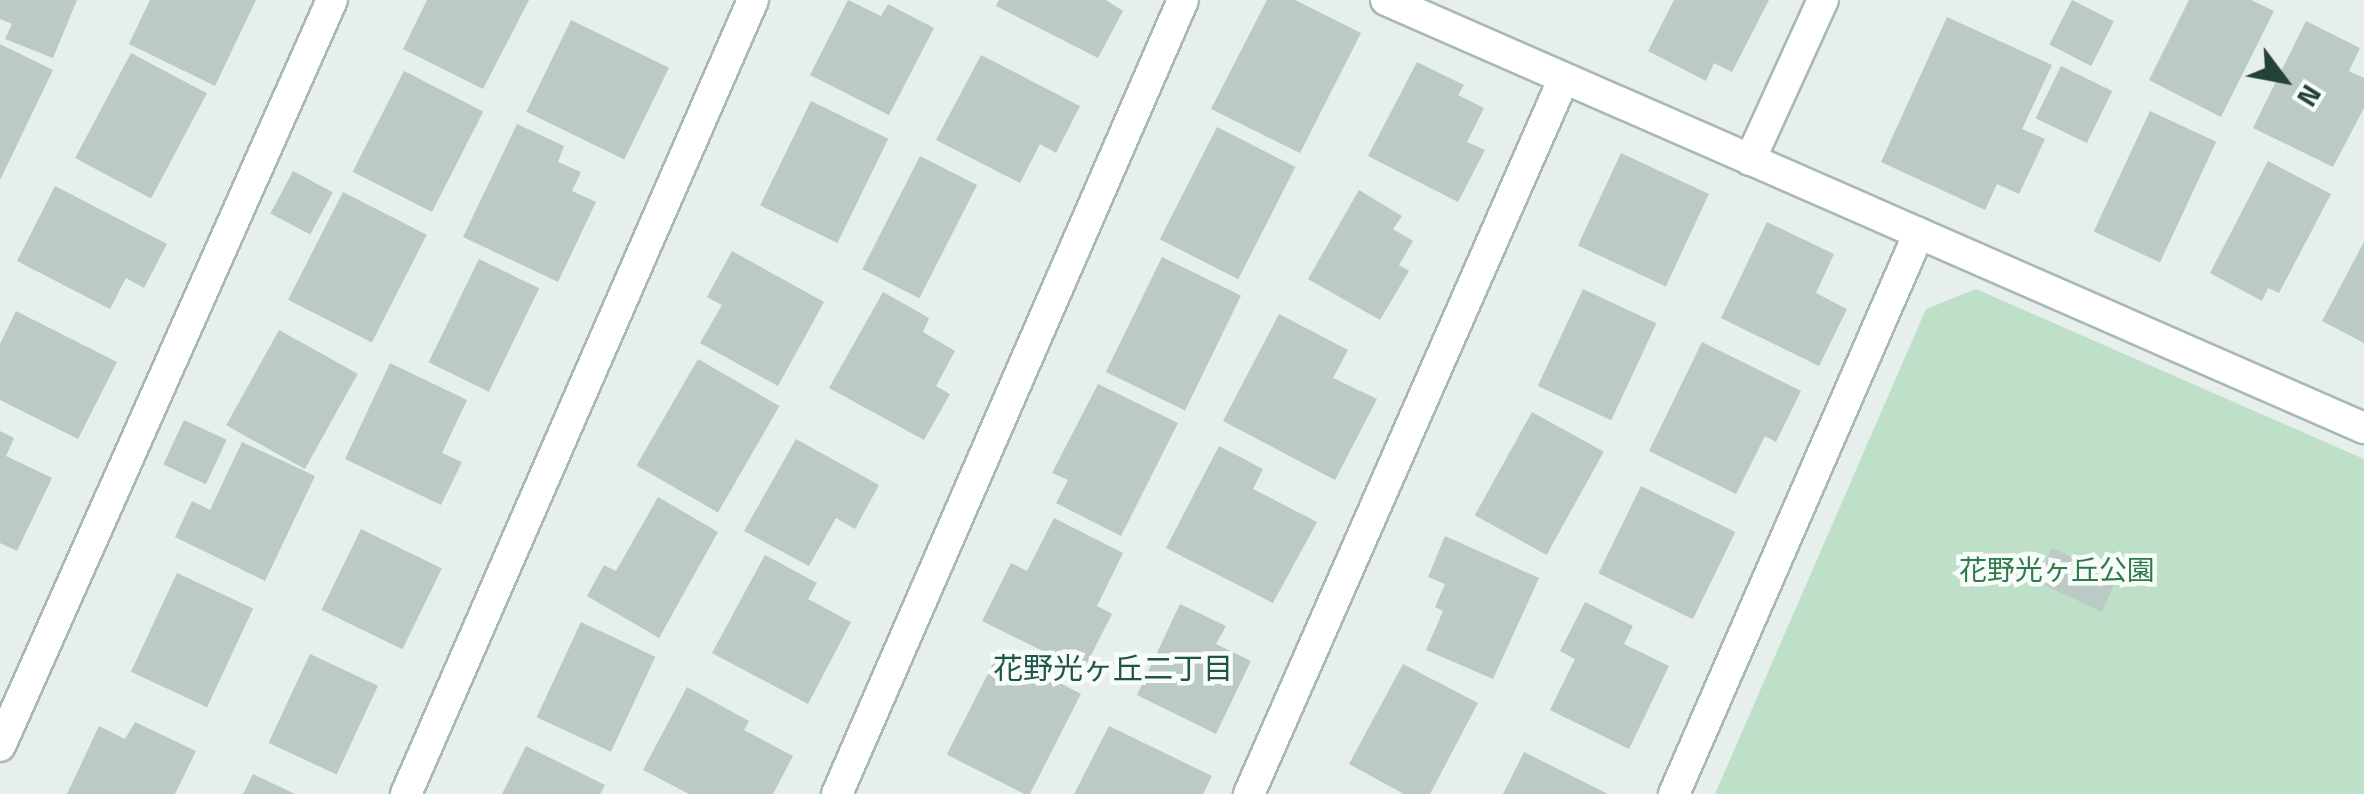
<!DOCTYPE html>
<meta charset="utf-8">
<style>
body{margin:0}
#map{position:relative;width:2364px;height:794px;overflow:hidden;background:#e6efeb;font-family:"Titillium Web","Noto Sans JP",sans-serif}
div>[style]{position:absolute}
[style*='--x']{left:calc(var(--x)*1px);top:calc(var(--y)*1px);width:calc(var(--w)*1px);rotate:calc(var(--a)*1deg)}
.green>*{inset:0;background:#bfe0c8}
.building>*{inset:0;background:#bbcac4;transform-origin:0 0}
.roads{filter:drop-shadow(2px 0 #a8b8b2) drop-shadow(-2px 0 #a8b8b2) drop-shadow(0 2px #a8b8b2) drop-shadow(0 -2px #a8b8b2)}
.minor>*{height:30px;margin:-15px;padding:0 15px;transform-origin:15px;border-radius:15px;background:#fff}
span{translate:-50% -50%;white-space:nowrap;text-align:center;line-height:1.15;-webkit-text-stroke:9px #f7fbf9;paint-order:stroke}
.park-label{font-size:28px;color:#2d7a4b}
.neighbourhood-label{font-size:30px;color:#1f5548}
.north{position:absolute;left:2234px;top:30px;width:100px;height:100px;-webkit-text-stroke:8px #f7fbf9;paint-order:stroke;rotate:122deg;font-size:28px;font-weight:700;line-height:40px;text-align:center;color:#24423a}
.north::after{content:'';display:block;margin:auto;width:35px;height:45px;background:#24423a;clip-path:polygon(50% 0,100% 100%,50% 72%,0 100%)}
</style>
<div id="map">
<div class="green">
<div style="clip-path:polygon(1976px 289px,2364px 459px,2364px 794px,1715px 794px,1926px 309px)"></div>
</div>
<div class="building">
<div style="clip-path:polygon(0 0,77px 0,53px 58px,5px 39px,12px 24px,0 19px)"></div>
<div style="clip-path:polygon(150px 0,256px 0,215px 86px,129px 44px)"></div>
<div style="clip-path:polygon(427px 0,529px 0,483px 89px,403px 49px)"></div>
<div style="clip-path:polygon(848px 0,881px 16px,888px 4px,934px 28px,889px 115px,810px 75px)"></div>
<div style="clip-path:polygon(999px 0,1106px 0,1123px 11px,1098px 58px,996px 6px)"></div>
<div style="clip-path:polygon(1267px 0,1295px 0,1361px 33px,1300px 153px,1211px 109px)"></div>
<div style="clip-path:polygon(1674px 0,1769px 0,1732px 72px,1714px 63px,1706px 81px,1648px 51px)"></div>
<div style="left:2072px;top:0;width:47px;height:50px;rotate:27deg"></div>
<div style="clip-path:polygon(2189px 0,2251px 0,2274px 11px,2221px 117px,2149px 80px)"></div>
<div style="clip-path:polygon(1947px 17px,2052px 65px,2022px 129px,2045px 139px,2019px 194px,1997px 184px,1985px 210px,1881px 162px)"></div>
<div style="left:571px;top:20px;width:109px;height:102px;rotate:26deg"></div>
<div style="clip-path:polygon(2306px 21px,2360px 48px,2349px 71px,2364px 78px,2364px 108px,2333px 167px,2253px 128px)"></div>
<div style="clip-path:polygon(0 44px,53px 70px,0 180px)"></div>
<div style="left:131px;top:53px;width:86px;height:119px;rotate:28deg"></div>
<div style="clip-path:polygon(981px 55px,1080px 106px,1056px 153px,1040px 144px,1020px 183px,936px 140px)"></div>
<div style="clip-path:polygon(1417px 62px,1464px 85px,1458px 95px,1484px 108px,1467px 142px,1485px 150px,1458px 202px,1368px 156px)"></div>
<div style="left:2061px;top:66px;width:57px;height:58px;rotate:26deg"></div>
<div style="left:404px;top:71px;width:89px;height:113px;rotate:27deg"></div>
<div style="left:811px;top:101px;width:86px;height:116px;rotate:26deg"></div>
<div style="left:2150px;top:111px;width:73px;height:133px;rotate:25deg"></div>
<div style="clip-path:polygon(517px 124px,564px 146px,558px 162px,581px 172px,572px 191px,596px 202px,558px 282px,463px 237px)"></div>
<div style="left:1217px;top:127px;width:88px;height:126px;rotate:27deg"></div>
<div style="left:1621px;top:153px;width:97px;height:102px;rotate:25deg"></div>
<div style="left:920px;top:156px;width:64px;height:127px;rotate:27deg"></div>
<div style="clip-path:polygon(2268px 161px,2331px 194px,2279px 293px,2268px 288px,2262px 301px,2210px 273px)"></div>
<div style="left:293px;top:171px;width:45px;height:48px;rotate:28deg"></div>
<div style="clip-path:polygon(55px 186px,167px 244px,144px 288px,126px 278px,110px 309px,17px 261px)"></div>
<div style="clip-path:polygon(1359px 190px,1402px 216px,1393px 229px,1413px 241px,1399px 265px,1409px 271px,1380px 320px,1308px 279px)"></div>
<div style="left:343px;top:192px;width:94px;height:121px;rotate:27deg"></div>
<div style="clip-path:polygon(1767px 222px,1834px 254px,1816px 293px,1847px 309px,1819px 366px,1721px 318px)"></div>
<div style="clip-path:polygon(2364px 242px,2364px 343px,2322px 321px)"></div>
<div style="clip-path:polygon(732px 251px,824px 302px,778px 386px,700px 343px,722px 305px,707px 297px)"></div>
<div style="left:1162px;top:257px;width:88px;height:128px;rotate:26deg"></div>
<div style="left:479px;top:259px;width:67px;height:115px;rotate:26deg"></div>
<div style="left:1583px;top:289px;width:81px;height:107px;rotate:25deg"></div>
<div style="clip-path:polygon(883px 292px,929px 318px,923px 332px,955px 351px,936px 386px,950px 394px,924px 440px,829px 388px)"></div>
<div style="clip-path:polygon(16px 311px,117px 362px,78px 439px,0 400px,0 344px)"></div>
<div style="clip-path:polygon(1279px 314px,1348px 350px,1333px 378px,1377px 399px,1335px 480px,1223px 421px)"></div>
<div style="left:279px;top:330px;width:90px;height:109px;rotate:29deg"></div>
<div style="clip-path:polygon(1702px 342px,1801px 391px,1776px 442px,1765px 436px,1736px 494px,1649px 451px)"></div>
<div style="left:698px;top:359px;width:94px;height:123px;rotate:30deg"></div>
<div style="clip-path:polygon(390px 363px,467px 400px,442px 453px,462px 462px,441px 505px,345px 459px)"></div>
<div style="clip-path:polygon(1098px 384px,1178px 423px,1121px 536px,1056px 503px,1068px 480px,1052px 473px)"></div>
<div style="left:1532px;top:412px;width:82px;height:118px;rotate:29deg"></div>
<div style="left:184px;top:420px;width:47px;height:49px;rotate:25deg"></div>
<div style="clip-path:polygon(0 431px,14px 438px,6px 456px,52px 478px,17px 551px,0 543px)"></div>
<div style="clip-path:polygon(796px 439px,879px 485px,855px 529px,836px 518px,809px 566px,744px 531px)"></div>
<div style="clip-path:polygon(242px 442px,315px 476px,265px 581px,175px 537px,192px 501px,210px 510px)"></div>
<div style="clip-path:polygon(1219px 446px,1263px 469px,1253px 489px,1317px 522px,1273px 603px,1166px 548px)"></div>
<div style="left:1641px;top:486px;width:105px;height:97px;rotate:26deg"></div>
<div style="clip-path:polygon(658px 497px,718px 532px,659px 638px,587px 596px,604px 565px,616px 571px)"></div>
<div style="clip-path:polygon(1054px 518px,1123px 553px,1097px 606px,1112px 614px,1083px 671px,982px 621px,1011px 563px,1027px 571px)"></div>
<div style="left:361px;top:529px;width:90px;height:90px;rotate:26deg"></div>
<div style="clip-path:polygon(1445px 536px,1539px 578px,1493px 679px,1426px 650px,1443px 611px,1435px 607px,1445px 584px,1428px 577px)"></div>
<div style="clip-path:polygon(2052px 548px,2074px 558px,2067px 571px,2092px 583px,2097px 569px,2117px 578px,2102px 612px,2036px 581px)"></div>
<div style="clip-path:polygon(765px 555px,817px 583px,808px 599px,851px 622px,808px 704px,712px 653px)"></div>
<div style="left:177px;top:573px;width:84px;height:109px;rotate:25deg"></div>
<div style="clip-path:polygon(1585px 602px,1633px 626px,1624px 644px,1669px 666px,1629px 749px,1550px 710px,1575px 659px,1560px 651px)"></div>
<div style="clip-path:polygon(1180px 604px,1226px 626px,1216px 644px,1251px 661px,1216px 734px,1137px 695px)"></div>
<div style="left:581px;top:622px;width:82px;height:105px;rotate:25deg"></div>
<div style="left:999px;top:652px;width:92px;height:115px;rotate:27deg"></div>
<div style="left:310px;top:654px;width:75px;height:98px;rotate:25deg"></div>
<div style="clip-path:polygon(1403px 664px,1478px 703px,1430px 794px,1404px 794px,1349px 764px)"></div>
<div style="clip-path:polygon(687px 687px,749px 721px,744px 730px,793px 756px,773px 794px,689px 794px,643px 770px)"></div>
<div style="clip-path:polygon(135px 722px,196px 751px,175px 794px,67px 794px,99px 726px,125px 739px)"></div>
<div style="clip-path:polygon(1109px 726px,1212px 776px,1203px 794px,1074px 794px)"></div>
<div style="clip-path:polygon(526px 746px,605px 785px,600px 794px,502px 794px)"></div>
<div style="clip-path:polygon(1524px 752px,1608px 794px,1503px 794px)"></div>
<div style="clip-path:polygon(253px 774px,295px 794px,243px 794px)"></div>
</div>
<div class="roads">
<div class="minor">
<div style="--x:1386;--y:0;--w:1068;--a:23.64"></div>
<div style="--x:1750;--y:160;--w:176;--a:-65.5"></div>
<div style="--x:0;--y:746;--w:817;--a:-66.01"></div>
<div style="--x:406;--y:794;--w:867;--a:-66.39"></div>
<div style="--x:837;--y:794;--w:866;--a:-66.45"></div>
<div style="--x:1249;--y:794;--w:782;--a:-66.25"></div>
<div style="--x:1674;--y:794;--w:612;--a:-66.41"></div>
</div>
</div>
<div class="park-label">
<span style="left:2057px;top:570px">花野光ヶ丘公園</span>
</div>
<div class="neighbourhood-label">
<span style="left:1113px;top:668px">花野光ヶ丘二丁目</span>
</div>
<div class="north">N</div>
</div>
